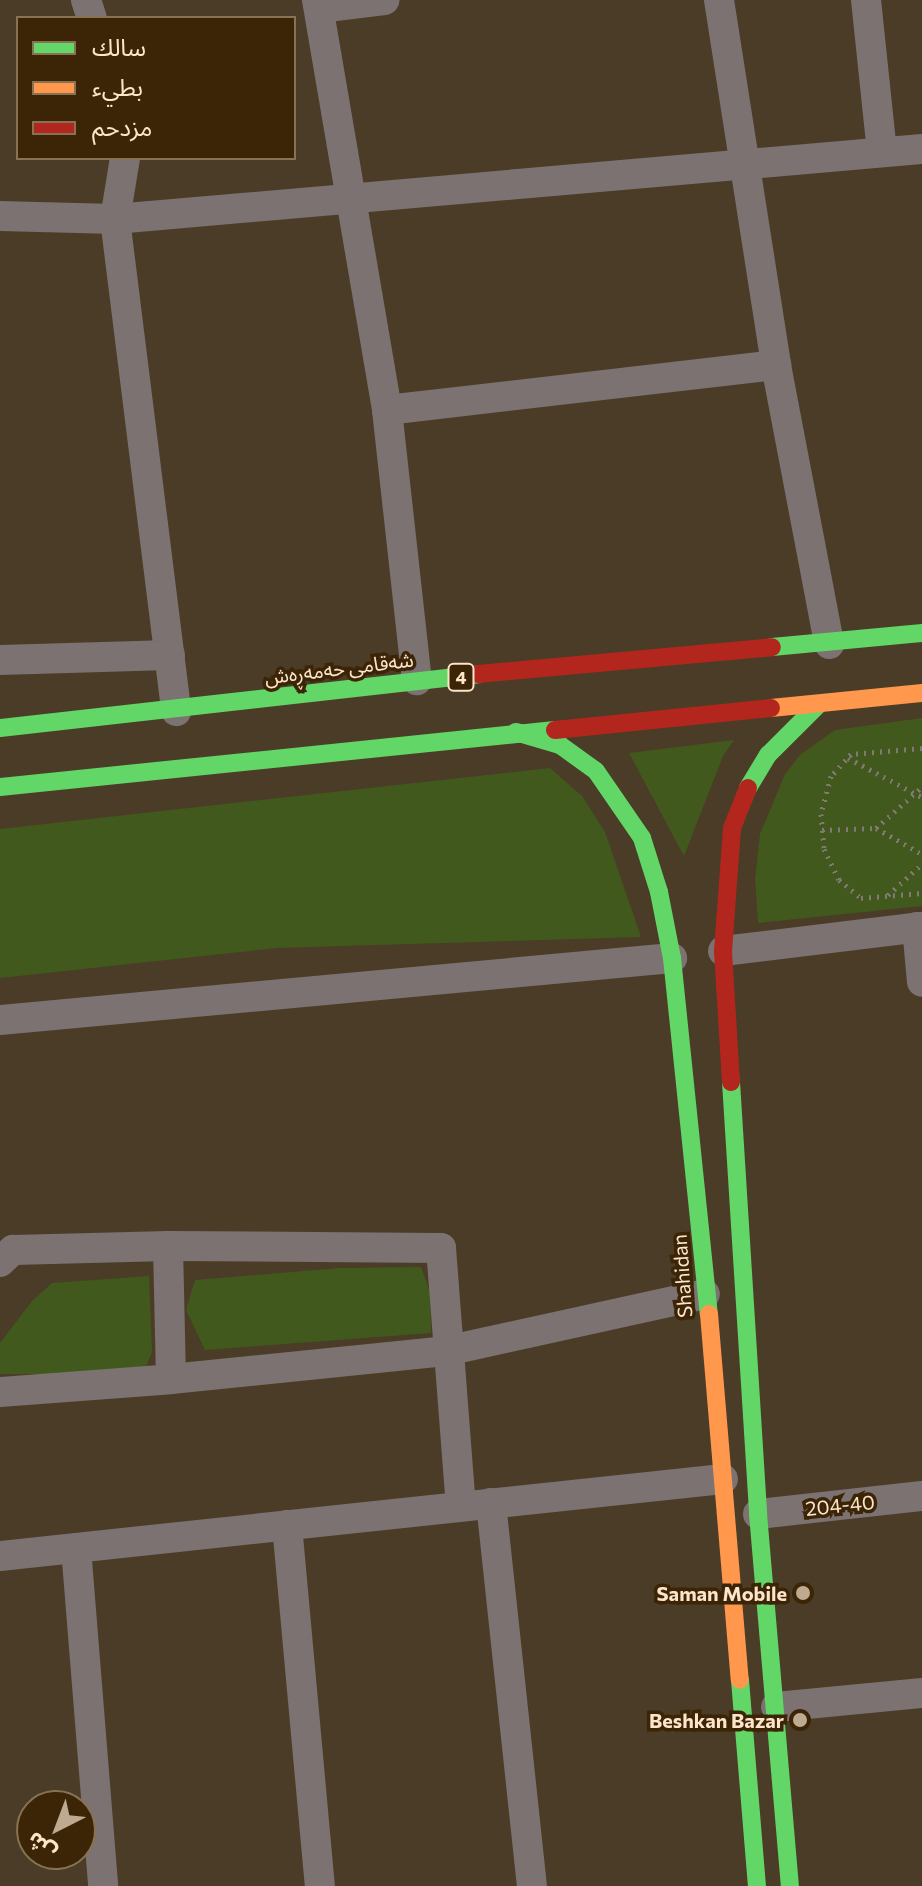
<!DOCTYPE html>
<meta charset="utf-8">
<style>
body{margin:0}
#map{position:relative;width:922px;height:1886px;overflow:hidden;background:#4b3c27;font-family:Commissioner,"Noto Sans Arabic",sans-serif}
div>[style]{position:absolute}
[style*='--x']{left:calc(var(--x)*1px);top:calc(var(--y)*1px);width:calc(var(--w)*1px);rotate:calc(var(--a)*1deg)}
.green>*{inset:0;background:#41591d}
.path>*{height:5px;margin-top:-2.5px;transform-origin:0;background:repeating-linear-gradient(90deg,#827975 0 2px,transparent 0 8px)}
.street>*{height:30px;margin:-15px;padding:0 15px;transform-origin:15px;border-radius:15px;background:#7b7271}
.fast>*{height:18px;margin:-9px;padding:0 9px;transform-origin:9px;border-radius:9px;background:#63d668}
.slow>*{height:18px;margin:-9px;padding:0 9px;transform-origin:9px;border-radius:9px;background:#ff974d}
.jam>*{height:18px;margin:-9px;padding:0 9px;transform-origin:9px;border-radius:9px;background:#b3261e}
.dots>*{width:22px;height:22px;translate:-50% -50%;box-sizing:border-box;border:4px solid #3b2506;border-radius:50%}
span{translate:-50% -50%;white-space:nowrap;text-align:center;line-height:1.15;-webkit-text-stroke:7px #3b2506;paint-order:stroke}
.shield-label span{padding:2px 6px;background:#3b2506;border:2px solid;border-radius:6px;-webkit-text-stroke-width:0}
.shield-label{font-size:18px;color:#fce5ca;font-weight:700}
.street-label{font-size:20px;color:#fce5ca}
.poi-label{font-size:20px;color:#fce5ca;font-weight:700}
.right{translate:-100% -50%;text-align:right}
.legend{position:absolute;left:16px;top:16px;width:280px;height:144px;box-sizing:border-box;background:#3b2506;border:2px solid #887254;margin:0;padding:10px 14px;list-style:none;font-size:24px;color:#fce5ca}
.legend li{display:flex;align-items:center;gap:16px;height:40px}
.legend b{width:40px;border:2px solid #887254}
.north{position:absolute;left:16px;top:1790px;width:80px;height:80px;box-sizing:border-box;background:#3b2506;border:2px solid #887254;border-radius:50%;rotate:222deg;font-size:22px;font-weight:700;line-height:32px;text-align:center;color:#fce5ca}
.north::after{content:'';display:block;margin:auto;width:28px;height:36px;background:#beaa91;clip-path:polygon(50% 0,100% 100%,50% 72%,0 100%)}
</style>
<div id="map">
<div class="green">
<div style="clip-path:polygon(922px 718px,922px 906px,758px 923px,755px 879px,760px 834px,785px 774px,800px 755px,835px 730px)"></div>
<div style="clip-path:polygon(734px 740px,723px 756px,684px 856px,629px 753px)"></div>
<div style="clip-path:polygon(550px 768px,582px 796px,605px 832px,641px 937px,277px 948px,0 978px,0 829px)"></div>
<div style="clip-path:polygon(421px 1267px,430px 1292px,431px 1333px,205px 1350px,186px 1310px,195px 1280px,341px 1268px)"></div>
<div style="clip-path:polygon(149px 1276px,152px 1352px,143px 1374px,0 1374px,0 1343px,32px 1301px,52px 1283px)"></div>
</div>
<div class="path">
<div style="--x:922;--y:748;--w:71;--a:175.2"></div>
<div style="--x:851;--y:754;--w:30;--a:132"></div>
<div style="--x:831;--y:776;--w:39;--a:105"></div>
<div style="--x:821;--y:814;--w:35;--a:85"></div>
<div style="--x:824;--y:849;--w:34;--a:64"></div>
<div style="--x:839;--y:880;--w:28;--a:39"></div>
<div style="--x:861;--y:898;--w:61;--a:-4.7"></div>
<div style="--x:848;--y:758;--w:84;--a:27.8"></div>
<div style="--x:876;--y:828;--w:53;--a:29.5"></div>
<div style="--x:822;--y:830;--w:54;--a:-2.1"></div>
<div style="--x:876;--y:828;--w:62;--a:-41.7"></div>
<div style="--x:888;--y:895;--w:46;--a:-42.4"></div>
</div>
<div class="street">
<div style="--x:86;--y:0;--w:19;--a:72"></div>
<div style="--x:317;--y:0;--w:416;--a:80.3"></div>
<div style="--x:387;--y:410;--w:272;--a:83.7"></div>
<div style="--x:719;--y:0;--w:369;--a:81.1"></div>
<div style="--x:776;--y:365;--w:284;--a:79.2"></div>
<div style="--x:866;--y:0;--w:152;--a:84"></div>
<div style="--x:319;--y:8;--w:66;--a:-6.9"></div>
<div style="--x:125;--y:158;--w:62;--a:99.3"></div>
<div style="--x:115;--y:219;--w:496;--a:82.9"></div>
<div style="--x:0;--y:216;--w:115;--a:1.5"></div>
<div style="--x:115;--y:219;--w:810;--a:-4.96"></div>
<div style="--x:387;--y:410;--w:392;--a:-6.6"></div>
<div style="--x:0;--y:660;--w:170;--a:-1.7"></div>
<div style="--x:917;--y:927;--w:55;--a:84.8"></div>
<div style="--x:723;--y:951;--w:200;--a:-6.9"></div>
<div style="--x:0;--y:1020;--w:675;--a:-5.27"></div>
<div style="--x:168;--y:1246;--w:133;--a:88.7"></div>
<div style="--x:0;--y:1262;--w:18;--a:-43"></div>
<div style="--x:13;--y:1250;--w:155;--a:-1.5"></div>
<div style="--x:168;--y:1246;--w:273;--a:0.4"></div>
<div style="--x:441;--y:1248;--w:259;--a:85.6"></div>
<div style="--x:0;--y:1392;--w:171;--a:-4.3"></div>
<div style="--x:171;--y:1379;--w:276;--a:-5.8"></div>
<div style="--x:446;--y:1351;--w:265;--a:-12.4"></div>
<div style="--x:491;--y:1503;--w:385;--a:83.9"></div>
<div style="--x:758;--y:1514;--w:165;--a:-6.3"></div>
<div style="--x:287;--y:1525;--w:363;--a:84.8"></div>
<div style="--x:76;--y:1548;--w:339;--a:85.4"></div>
<div style="--x:0;--y:1556;--w:727;--a:-6.08"></div>
<div style="--x:776;--y:1707;--w:147;--a:-5.5"></div>
</div>
<div class="fast">
<div style="--x:772;--y:647;--w:151;--a:-5.3"></div>
<div style="--x:0;--y:728;--w:481;--a:-6.4"></div>
<div style="--x:516;--y:732;--w:46;--a:16.5"></div>
<div style="--x:560;--y:745;--w:44;--a:35.8"></div>
<div style="--x:596;--y:771;--w:81;--a:55.5"></div>
<div style="--x:642;--y:838;--w:57;--a:72.5"></div>
<div style="--x:659;--y:892;--w:67;--a:78.9"></div>
<div style="--x:672;--y:958;--w:358;--a:84.1"></div>
<div style="--x:0;--y:787;--w:558;--a:-5.86"></div>
<div style="--x:748;--y:788;--w:39;--a:-59"></div>
<div style="--x:768;--y:755;--w:72;--a:-45"></div>
<div style="--x:731;--y:1082;--w:433;--a:86.4"></div>
<div style="--x:758;--y:1514;--w:373;--a:85.1"></div>
<div style="--x:740;--y:1680;--w:207;--a:85.3"></div>
</div>
<div class="slow">
<div style="--x:771;--y:708;--w:152;--a:-5.7"></div>
<div style="--x:709;--y:1314;--w:367;--a:85.2"></div>
</div>
<div class="jam">
<div style="--x:478;--y:674;--w:295;--a:-5.2"></div>
<div style="--x:555;--y:730;--w:217;--a:-5.8"></div>
<div style="--x:731;--y:1082;--w:131;--a:-93.5"></div>
<div style="--x:723;--y:951;--w:123;--a:-85.8"></div>
<div style="--x:732;--y:828;--w:43;--a:-68.2"></div>
</div>
<div class="dots">
<div style="left:803px;top:1593px;background:#beaa91"></div>
<div style="left:800px;top:1720px;background:#beaa91"></div>
</div>
<div class="shield-label">
<span style="left:461px;top:677px">4</span>
</div>
<div class="street-label">
<span style="left:339px;top:668px;rotate:-7deg">شەقامی حەمەڕەش</span>
<span style="left:682px;top:1276px;rotate:-94deg">Shahidan</span>
<span style="left:840px;top:1505px;rotate:-6deg">204-40</span>
</div>
<div class="poi-label">
<span class="right" style="left:787px;top:1593px">Saman Mobile</span>
<span class="right" style="left:784px;top:1720px">Beshkan Bazar</span>
</div>
<ul class="legend">
<li><b style="height:10px;background:#63d668"></b>سالك</li>
<li><b style="height:10px;background:#ff974d"></b>بطيء</li>
<li><b style="height:10px;background:#b3261e"></b>مزدحم</li>
</ul>
<div class="north">ش</div>
</div>
